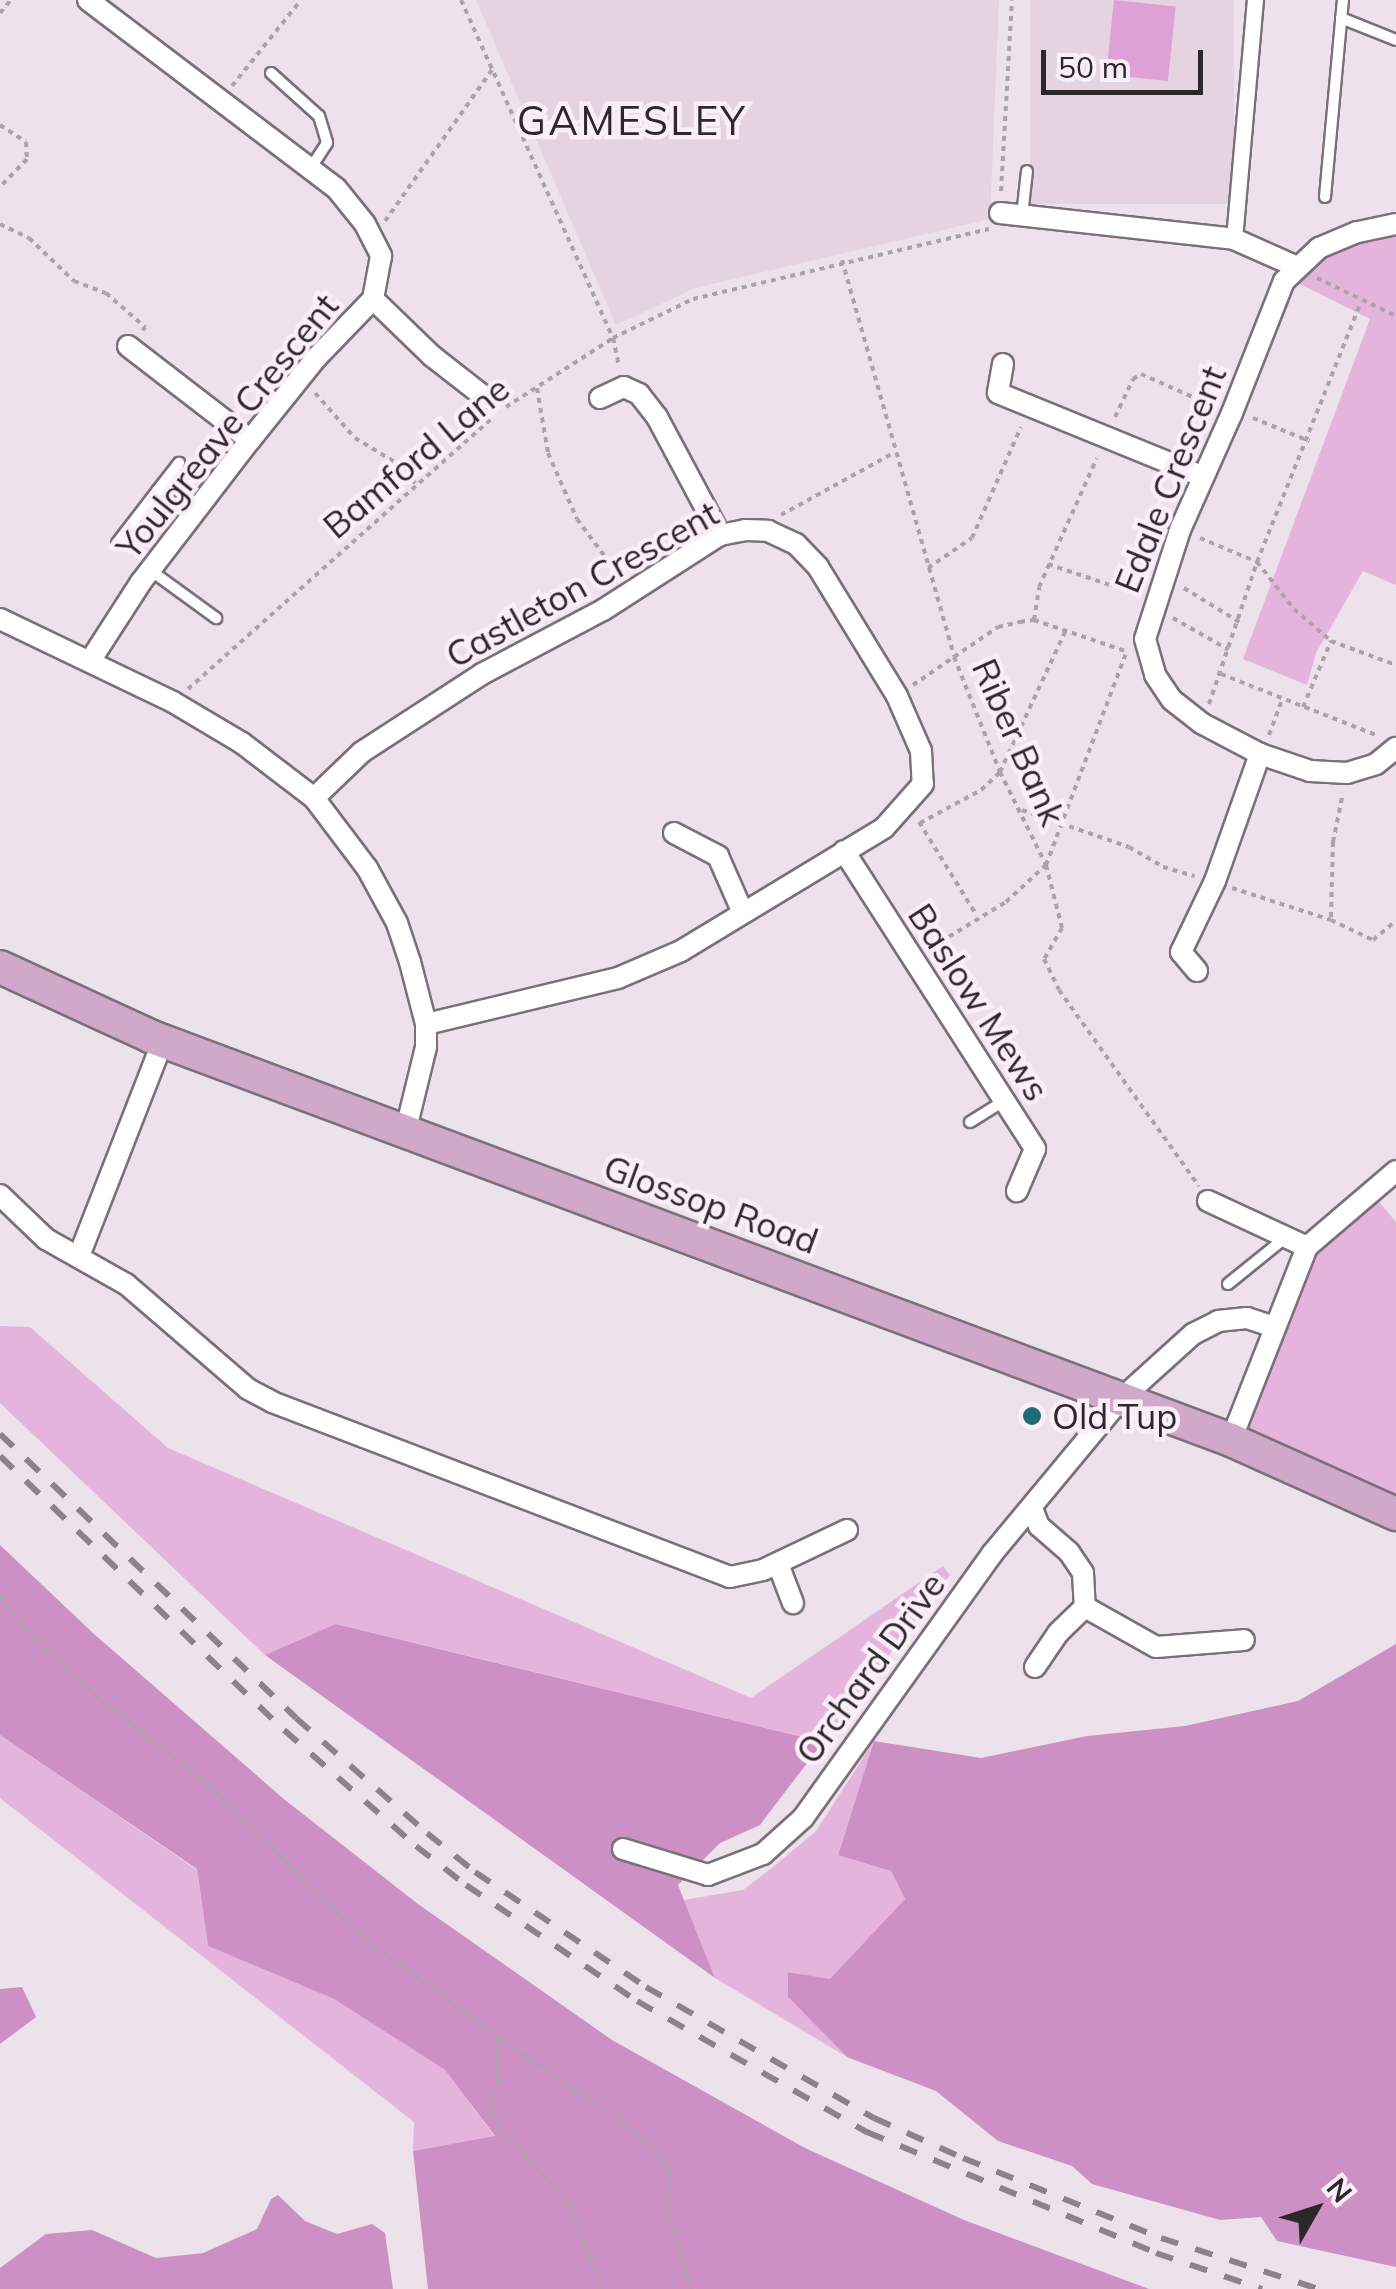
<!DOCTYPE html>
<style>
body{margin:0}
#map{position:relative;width:1396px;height:2289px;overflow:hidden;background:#ede1eb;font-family:Mulish,sans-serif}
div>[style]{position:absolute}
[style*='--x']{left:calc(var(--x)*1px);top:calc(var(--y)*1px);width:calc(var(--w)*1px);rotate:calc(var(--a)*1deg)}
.built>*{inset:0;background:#e6d3e2;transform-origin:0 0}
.green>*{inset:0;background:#e4b4dd}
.forest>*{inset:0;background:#cd90c4}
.building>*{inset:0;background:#dfa0d6;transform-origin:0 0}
.path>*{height:4px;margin-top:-2px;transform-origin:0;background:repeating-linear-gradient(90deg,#aca2aa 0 5px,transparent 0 10px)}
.roads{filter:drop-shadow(2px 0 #7b7079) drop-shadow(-2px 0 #7b7079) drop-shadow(0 2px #7b7079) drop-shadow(0 -2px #7b7079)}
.service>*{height:10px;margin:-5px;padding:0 5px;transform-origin:5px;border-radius:5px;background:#fff}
.pedestrian>*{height:15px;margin:-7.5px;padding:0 7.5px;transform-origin:7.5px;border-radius:7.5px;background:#fff}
.minor>*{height:20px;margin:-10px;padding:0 10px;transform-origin:10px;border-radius:10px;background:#fff}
.primary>*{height:32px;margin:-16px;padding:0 16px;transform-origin:16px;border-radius:16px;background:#cfa8ca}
.rail>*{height:6px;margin-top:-3px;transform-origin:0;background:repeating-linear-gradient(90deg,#8b838a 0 18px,transparent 0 36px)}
.dots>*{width:28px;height:28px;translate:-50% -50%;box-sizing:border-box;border:5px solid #fbeef9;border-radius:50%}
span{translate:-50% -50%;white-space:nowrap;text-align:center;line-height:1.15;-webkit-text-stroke:9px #fbeef9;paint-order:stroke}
.street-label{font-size:35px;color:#2c272b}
.poi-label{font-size:35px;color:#2c272b}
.left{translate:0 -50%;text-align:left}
.quarter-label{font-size:40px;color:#30272e;letter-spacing:2.5px}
.north{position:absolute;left:1266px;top:2159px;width:100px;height:100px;-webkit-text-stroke:8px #fbeef9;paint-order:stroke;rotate:51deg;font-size:28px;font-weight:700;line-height:40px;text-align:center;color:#2c272b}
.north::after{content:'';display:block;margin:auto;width:35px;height:45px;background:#2c272b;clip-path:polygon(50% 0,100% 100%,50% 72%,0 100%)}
.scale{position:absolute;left:1041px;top:50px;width:162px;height:45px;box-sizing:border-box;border:5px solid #2c272b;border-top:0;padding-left:12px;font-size:30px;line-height:35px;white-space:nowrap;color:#2c272b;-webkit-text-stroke:8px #fbeef9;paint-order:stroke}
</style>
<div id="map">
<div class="built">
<div style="clip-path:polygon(476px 0,999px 0,990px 219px,695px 288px,616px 325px)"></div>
<div style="left:1030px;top:0;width:204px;height:204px"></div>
</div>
<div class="green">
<div style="clip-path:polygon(1396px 231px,1396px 585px,1363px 571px,1316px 653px,1307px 685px,1243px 659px,1370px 319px,1292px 280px,1304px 265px,1358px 240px)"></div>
<div style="clip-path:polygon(1375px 1197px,1396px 1222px,1396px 1505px,1238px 1436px,1314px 1248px)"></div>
<div style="clip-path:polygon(0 1326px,30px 1327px,168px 1448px,751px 1698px,943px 1566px,950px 1575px,823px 1742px,337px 1624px,265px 1655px,0 1403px)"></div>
<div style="clip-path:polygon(0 1735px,197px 1870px,208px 1946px,334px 1999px,445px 2070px,495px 2137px,413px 2151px,414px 2122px,0 1798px)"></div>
<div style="clip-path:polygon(874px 1741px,838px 1854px,891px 1871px,905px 1899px,830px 1980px,789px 1972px,788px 1997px,847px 2057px,715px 1978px,684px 1900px,743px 1890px,773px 1867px,816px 1831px)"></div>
</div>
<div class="forest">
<div style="clip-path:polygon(0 1545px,94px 1634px,285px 1800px,418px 1904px,612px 2040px,805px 2148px,964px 2220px,1149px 2289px,428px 2289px,413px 2151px,495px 2136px,445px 2070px,334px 1999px,208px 1946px,197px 1869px,0 1735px)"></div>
<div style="clip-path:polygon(336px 1624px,823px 1742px,760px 1825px,720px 1843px,678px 1885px,715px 1978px,265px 1655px)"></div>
<div style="clip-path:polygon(1396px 1644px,1396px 2267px,1277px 2241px,1261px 2217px,1220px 2220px,1092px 2184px,1072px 2166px,998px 2141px,936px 2091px,847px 2057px,788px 1997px,788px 1972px,830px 1979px,905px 1899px,891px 1871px,838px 1855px,874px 1741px,981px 1758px,1087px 1736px,1185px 1726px,1298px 1701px)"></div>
<div style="clip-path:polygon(22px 1987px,36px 2017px,0 2044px,0 1989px)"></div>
<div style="clip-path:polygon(278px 2195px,305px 2221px,337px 2234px,372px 2224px,385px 2233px,393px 2289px,0 2289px,0 2268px,46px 2234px,92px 2230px,156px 2258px,203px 2253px,257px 2229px,271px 2199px)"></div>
</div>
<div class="building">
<div style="left:1114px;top:0;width:62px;height:75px;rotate:6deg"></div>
</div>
<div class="path">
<div style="--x:461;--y:0;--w:371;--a:65.8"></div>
<div style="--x:613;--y:338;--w:30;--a:78"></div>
<div style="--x:0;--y:13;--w:17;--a:-50"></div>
<div style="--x:232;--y:86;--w:110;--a:-51.3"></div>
<div style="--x:0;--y:125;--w:31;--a:33"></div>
<div style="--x:26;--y:142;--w:17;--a:87"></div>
<div style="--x:27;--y:159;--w:39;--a:134"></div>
<div style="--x:1001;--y:191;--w:191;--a:-86.7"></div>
<div style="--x:385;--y:221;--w:185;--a:-54.7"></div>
<div style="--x:0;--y:224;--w:32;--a:26"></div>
<div style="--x:29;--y:238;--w:62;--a:43.7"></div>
<div style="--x:74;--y:281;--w:34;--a:21"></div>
<div style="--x:106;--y:293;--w:52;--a:41.1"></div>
<div style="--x:145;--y:327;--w:4;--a:124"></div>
<div style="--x:842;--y:260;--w:412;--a:74.2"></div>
<div style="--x:954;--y:657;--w:124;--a:68.2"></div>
<div style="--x:1000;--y:772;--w:104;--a:63.7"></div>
<div style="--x:1046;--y:865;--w:65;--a:75.7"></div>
<div style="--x:1062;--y:928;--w:36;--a:120"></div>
<div style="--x:1044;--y:959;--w:34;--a:64"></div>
<div style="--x:1059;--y:990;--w:241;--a:54.5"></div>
<div style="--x:1317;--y:278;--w:88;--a:25.7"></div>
<div style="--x:537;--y:388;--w:66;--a:80.4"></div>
<div style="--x:548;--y:453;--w:72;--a:66.3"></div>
<div style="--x:577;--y:519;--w:72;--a:53.4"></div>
<div style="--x:315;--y:393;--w:60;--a:48.4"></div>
<div style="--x:355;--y:438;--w:62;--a:31.1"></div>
<div style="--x:408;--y:470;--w:18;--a:63"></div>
<div style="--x:506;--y:407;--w:127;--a:-32.8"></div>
<div style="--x:613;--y:338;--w:89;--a:-26"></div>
<div style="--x:693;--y:299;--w:304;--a:-13.3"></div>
<div style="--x:1115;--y:417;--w:42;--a:-64.7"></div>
<div style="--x:1133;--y:379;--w:9;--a:-32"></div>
<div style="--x:1141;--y:374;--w:79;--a:24"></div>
<div style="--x:1253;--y:418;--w:61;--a:22.3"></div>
<div style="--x:781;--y:515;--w:130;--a:-28.9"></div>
<div style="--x:1200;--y:538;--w:62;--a:22.8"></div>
<div style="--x:1257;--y:562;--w:60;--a:51.8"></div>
<div style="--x:1294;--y:609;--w:49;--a:40.9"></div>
<div style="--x:1048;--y:564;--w:65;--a:18.7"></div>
<div style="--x:1110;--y:585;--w:29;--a:-2"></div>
<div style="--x:928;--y:568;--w:53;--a:-34.3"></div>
<div style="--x:972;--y:538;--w:121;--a:-66.2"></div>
<div style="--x:1184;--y:588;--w:65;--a:31.7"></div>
<div style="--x:1173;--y:618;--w:64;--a:29.7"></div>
<div style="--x:1034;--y:620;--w:33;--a:-81"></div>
<div style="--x:1039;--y:587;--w:141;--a:-65.8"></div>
<div style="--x:1221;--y:674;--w:169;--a:21.5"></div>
<div style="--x:913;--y:685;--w:103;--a:-34.3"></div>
<div style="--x:998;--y:627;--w:23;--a:-13"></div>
<div style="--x:1020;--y:622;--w:14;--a:-8"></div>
<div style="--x:1034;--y:620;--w:96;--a:18.8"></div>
<div style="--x:188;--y:689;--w:406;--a:-41.7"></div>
<div style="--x:1209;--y:704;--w:150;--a:-71.3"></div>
<div style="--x:1257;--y:562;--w:280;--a:-68.2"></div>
<div style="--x:1303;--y:707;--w:72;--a:-67"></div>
<div style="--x:1331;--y:641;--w:69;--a:20.3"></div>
<div style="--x:1269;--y:735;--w:40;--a:-69.8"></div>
<div style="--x:1022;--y:810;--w:113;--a:19.1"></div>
<div style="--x:1129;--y:847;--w:39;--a:30"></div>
<div style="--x:1163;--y:867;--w:33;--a:16"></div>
<div style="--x:919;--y:822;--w:110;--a:58.3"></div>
<div style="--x:920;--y:823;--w:69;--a:-28.4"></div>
<div style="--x:981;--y:790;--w:26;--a:-43"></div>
<div style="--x:1000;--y:772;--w:157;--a:-65.1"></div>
<div style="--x:1232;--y:888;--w:104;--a:17.9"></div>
<div style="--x:1331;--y:920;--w:47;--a:25.5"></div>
<div style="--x:1373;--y:940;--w:30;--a:-40"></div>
<div style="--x:1331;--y:917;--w:75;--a:-88.5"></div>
<div style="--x:1333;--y:842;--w:50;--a:-78.5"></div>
<div style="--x:932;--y:947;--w:87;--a:-31.3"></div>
<div style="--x:1006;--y:902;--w:54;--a:-42.8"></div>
<div style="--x:1046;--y:865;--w:229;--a:-69.3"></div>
<div style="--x:0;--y:1596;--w:57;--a:50.7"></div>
<div style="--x:36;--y:1640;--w:81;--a:43"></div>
<div style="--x:95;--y:1695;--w:143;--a:38.5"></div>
<div style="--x:207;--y:1784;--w:223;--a:44.5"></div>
<div style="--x:366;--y:1940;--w:162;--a:36.2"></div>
<div style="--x:497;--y:2036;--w:43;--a:88.7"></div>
<div style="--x:498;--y:2079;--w:37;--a:104"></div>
<div style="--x:489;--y:2115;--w:118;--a:47.8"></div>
<div style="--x:568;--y:2202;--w:93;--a:69.2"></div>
<div style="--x:497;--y:2036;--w:147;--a:34.4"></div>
<div style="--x:618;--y:2119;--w:40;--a:39"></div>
<div style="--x:649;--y:2144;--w:33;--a:51"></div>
<div style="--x:670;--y:2170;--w:41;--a:94.2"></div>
<div style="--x:667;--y:2211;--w:82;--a:72.9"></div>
</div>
<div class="roads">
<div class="service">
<div style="--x:1341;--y:18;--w:59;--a:21.8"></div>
<div style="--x:271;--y:73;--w:64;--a:41.9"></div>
<div style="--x:319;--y:116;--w:28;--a:73"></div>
<div style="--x:327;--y:143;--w:31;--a:123"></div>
<div style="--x:1325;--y:197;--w:198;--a:-84.8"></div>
<div style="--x:1022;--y:216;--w:45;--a:-83.7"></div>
<div style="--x:157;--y:491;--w:36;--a:-52"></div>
<div style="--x:117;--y:543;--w:66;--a:-52.4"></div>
<div style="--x:157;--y:491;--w:41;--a:37.1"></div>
<div style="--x:150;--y:570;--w:82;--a:36"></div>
<div style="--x:970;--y:1122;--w:39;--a:-32"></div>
<div style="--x:1228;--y:1284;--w:73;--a:-38.9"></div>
</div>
<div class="pedestrian">
<div style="--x:1234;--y:239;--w:240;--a:-85"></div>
</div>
<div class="minor">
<div style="--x:88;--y:0;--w:311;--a:37.2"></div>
<div style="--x:336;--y:188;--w:46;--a:51.1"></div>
<div style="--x:365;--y:224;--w:36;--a:63"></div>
<div style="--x:381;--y:256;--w:44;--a:100.5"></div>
<div style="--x:373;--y:299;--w:82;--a:134"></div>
<div style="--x:316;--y:358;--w:105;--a:128.8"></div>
<div style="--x:250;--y:440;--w:179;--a:127.5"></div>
<div style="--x:141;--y:582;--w:94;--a:122.8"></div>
<div style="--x:1000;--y:213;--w:235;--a:6.3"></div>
<div style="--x:1234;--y:239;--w:67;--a:23.9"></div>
<div style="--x:1396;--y:224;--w:40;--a:168"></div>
<div style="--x:1357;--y:232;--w:41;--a:157.2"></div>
<div style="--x:1319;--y:248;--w:48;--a:136.7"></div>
<div style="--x:1284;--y:281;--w:142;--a:111.5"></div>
<div style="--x:1232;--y:413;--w:128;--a:114"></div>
<div style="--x:1180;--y:530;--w:114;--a:107.8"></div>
<div style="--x:1145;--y:639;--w:37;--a:74"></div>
<div style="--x:1155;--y:675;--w:30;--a:56"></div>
<div style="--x:1172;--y:700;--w:37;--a:38"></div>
<div style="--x:1201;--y:723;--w:67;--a:27.7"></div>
<div style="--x:1260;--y:754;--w:53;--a:18.8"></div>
<div style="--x:1310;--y:771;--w:37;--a:3"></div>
<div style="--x:1347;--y:773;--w:30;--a:-17"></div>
<div style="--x:1376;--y:764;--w:26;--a:-39"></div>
<div style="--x:373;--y:299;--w:82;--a:44"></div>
<div style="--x:432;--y:356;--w:68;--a:37.9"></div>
<div style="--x:128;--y:346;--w:154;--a:37.6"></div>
<div style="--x:1003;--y:364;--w:29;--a:100"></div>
<div style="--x:998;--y:393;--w:219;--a:22.2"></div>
<div style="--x:600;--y:398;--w:26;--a:-25"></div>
<div style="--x:624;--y:387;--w:17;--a:25"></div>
<div style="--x:639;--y:394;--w:29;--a:52"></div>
<div style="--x:657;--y:417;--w:134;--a:61.9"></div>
<div style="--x:0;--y:619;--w:192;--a:25.6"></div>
<div style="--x:173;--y:702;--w:80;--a:30.7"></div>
<div style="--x:242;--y:743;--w:91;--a:37.4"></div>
<div style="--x:314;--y:798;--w:88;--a:52.9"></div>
<div style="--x:367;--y:868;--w:63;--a:61.4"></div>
<div style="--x:397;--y:923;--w:41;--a:71.6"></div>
<div style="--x:410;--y:962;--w:64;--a:75.5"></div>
<div style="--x:426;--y:1024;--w:23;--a:90"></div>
<div style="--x:426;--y:1047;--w:89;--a:103.7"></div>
<div style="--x:314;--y:798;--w:66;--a:-43.8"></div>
<div style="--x:362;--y:752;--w:143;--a:-33"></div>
<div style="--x:482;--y:674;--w:137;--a:-27.9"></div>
<div style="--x:603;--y:610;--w:139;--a:-32.7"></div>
<div style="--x:720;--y:535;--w:25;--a:-11"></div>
<div style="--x:745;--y:530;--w:23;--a:2"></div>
<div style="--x:768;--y:531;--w:31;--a:25"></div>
<div style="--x:796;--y:544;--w:32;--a:46"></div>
<div style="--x:818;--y:567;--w:151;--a:58.5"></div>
<div style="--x:897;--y:696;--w:60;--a:66.4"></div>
<div style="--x:921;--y:751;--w:33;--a:87"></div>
<div style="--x:923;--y:784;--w:59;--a:131.6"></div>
<div style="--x:884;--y:828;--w:237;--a:148.8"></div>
<div style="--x:681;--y:951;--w:69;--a:156.8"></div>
<div style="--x:618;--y:978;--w:197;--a:166.5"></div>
<div style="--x:674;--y:833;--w:50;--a:27.6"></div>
<div style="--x:718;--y:856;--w:62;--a:66.3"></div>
<div style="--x:844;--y:851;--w:354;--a:57.3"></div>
<div style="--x:1035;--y:1149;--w:46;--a:113.2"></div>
<div style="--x:1197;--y:971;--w:25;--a:-130"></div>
<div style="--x:1181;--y:952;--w:79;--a:-64.4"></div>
<div style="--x:1215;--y:881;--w:135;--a:-70.5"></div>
<div style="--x:0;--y:1195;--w:64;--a:43.7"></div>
<div style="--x:46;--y:1239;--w:92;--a:29.4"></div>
<div style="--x:126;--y:1284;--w:161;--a:40.7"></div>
<div style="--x:248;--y:1389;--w:27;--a:28"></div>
<div style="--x:272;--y:1402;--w:490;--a:20.9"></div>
<div style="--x:730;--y:1577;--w:34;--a:-12"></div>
<div style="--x:763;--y:1570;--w:93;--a:-25.5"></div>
<div style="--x:1208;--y:1201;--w:109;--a:24.9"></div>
<div style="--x:79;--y:1256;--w:231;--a:-68.7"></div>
<div style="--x:1231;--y:1440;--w:207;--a:-68.5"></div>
<div style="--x:1307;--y:1247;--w:117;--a:-40.5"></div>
<div style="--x:1032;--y:1508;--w:19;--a:69"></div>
<div style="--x:1039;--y:1526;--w:40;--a:41"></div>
<div style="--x:1069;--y:1552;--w:25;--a:56"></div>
<div style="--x:1083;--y:1573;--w:34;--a:87"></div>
<div style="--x:1085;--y:1607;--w:81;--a:29.4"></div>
<div style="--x:1156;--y:1647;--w:88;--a:-4.5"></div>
<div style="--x:778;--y:1564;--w:42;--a:69"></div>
<div style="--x:1035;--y:1667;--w:41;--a:-55.9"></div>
<div style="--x:1058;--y:1633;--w:37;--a:-44"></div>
<div style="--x:623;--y:1849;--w:89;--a:17"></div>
<div style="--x:708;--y:1875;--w:59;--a:-20.9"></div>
<div style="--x:763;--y:1854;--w:54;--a:-42"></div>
<div style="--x:803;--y:1818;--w:325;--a:-54.4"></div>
<div style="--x:992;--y:1554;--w:199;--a:-50.3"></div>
<div style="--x:1119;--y:1401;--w:100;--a:-42.2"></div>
<div style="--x:1193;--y:1334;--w:28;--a:-27"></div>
<div style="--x:1218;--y:1321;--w:29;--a:-6"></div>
<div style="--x:1247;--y:1318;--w:28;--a:18"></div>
</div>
<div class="primary">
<div style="--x:0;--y:967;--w:167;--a:24.7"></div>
<div style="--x:152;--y:1037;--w:1152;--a:20.48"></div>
<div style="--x:1231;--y:1440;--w:181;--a:24.2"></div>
</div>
</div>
<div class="rail">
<div style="--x:0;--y:1434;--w:410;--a:43.8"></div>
<div style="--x:296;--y:1718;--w:174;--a:41.3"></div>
<div style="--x:427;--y:1833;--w:62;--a:39.1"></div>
<div style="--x:475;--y:1872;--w:206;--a:33.9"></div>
<div style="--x:646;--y:1987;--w:263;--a:29.9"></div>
<div style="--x:874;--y:2118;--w:98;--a:24.2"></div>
<div style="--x:963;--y:2158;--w:214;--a:22"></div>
<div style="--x:1161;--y:2238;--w:166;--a:17.9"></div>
<div style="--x:0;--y:1456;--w:395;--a:44"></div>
<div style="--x:284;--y:1730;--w:176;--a:41.3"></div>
<div style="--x:416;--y:1846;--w:63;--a:38"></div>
<div style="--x:466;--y:1885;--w:207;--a:34.2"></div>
<div style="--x:637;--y:2001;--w:265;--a:29.7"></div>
<div style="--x:867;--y:2132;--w:313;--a:22.7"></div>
<div style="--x:1156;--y:2253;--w:112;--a:18.8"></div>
</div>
<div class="dots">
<div style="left:1032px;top:1416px;background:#226d75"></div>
</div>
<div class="street-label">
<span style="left:227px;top:426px;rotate:-51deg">Youlgreave Crescent</span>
<span style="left:416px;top:457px;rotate:-40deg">Bamford Lane</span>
<span style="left:1170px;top:479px;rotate:-68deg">Edale Crescent</span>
<span style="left:582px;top:584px;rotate:-29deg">Castleton Crescent</span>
<span style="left:1019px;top:742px;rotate:66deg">Riber Bank</span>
<span style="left:979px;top:1002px;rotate:57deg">Baslow Mews</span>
<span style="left:711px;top:1204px;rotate:20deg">Glossop Road</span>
<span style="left:870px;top:1668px;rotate:-54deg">Orchard Drive</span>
</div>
<div class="poi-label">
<span class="left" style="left:1052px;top:1416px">Old Tup</span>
</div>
<div class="quarter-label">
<span style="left:632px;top:120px">GAMESLEY</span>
</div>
<div class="north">N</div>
<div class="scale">50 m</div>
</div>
